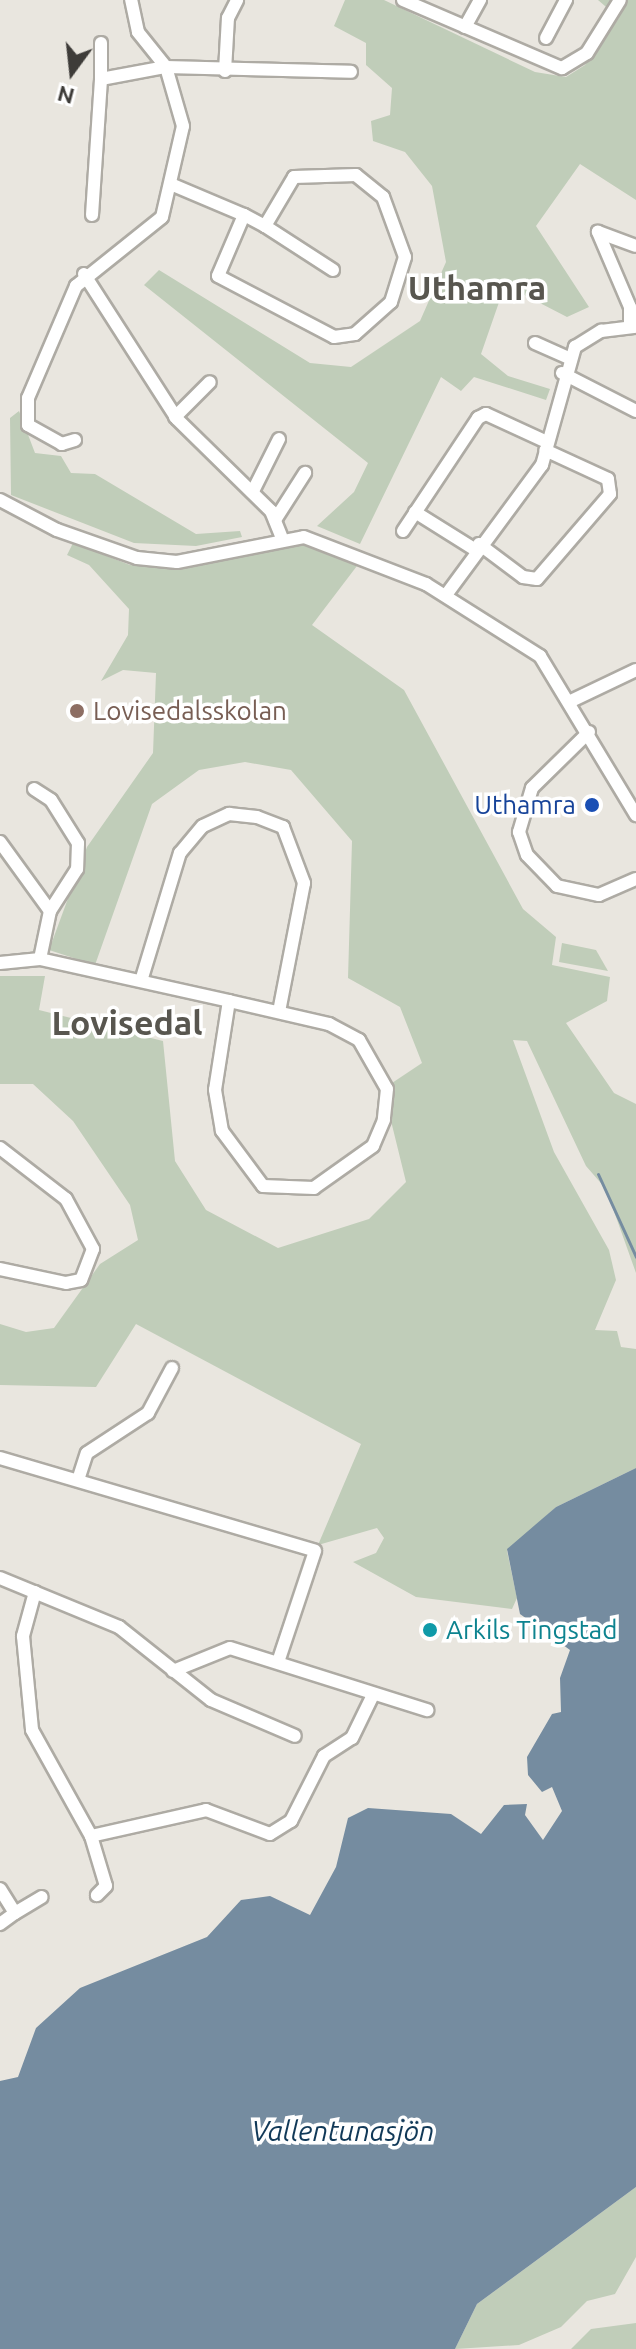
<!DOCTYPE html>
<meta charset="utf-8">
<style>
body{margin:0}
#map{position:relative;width:636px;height:2349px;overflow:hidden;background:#e9e6df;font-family:Ubuntu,sans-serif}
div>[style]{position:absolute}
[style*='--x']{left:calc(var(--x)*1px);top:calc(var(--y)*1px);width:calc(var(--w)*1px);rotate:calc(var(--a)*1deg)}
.green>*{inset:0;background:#c0cdb9}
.water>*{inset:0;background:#758ca0}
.stream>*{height:3px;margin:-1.5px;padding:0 1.5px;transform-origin:1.5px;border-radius:1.5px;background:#758ca0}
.roads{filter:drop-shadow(2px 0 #aeaba4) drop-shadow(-2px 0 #aeaba4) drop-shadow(0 2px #aeaba4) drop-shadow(0 -2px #aeaba4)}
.minor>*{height:12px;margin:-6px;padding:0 6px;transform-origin:6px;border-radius:6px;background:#fff}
.dots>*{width:22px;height:22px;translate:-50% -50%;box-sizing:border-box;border:4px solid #fff;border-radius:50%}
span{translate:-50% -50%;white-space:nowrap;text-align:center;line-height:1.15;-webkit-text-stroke:7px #fff;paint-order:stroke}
.education-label{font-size:26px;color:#785e54}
.left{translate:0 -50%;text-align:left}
.transit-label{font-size:26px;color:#164399}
.right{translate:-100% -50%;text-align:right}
.culture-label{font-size:26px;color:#0d838f}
.water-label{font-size:28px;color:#113958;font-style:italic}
.district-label{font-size:34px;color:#58564f;font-weight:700}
.north{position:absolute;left:32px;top:32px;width:80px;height:80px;-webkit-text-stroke:6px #fff;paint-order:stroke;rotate:195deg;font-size:22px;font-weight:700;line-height:32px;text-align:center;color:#3e3c39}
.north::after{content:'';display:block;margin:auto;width:28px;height:36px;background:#3e3c39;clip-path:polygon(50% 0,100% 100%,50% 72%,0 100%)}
</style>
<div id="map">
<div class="green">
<div style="clip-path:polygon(345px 0,384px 0,535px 72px,566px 77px,585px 65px,619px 18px,598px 0,636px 0,636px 200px,580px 164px,536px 226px,589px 307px,567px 317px,505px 285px,481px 354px,508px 376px,550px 389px,546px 400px,474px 377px,461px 391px,441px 377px,360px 544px,317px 526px,354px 492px,368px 463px,144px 285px,159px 270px,310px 363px,351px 367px,420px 321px,446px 262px,432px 186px,405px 152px,373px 141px,371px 121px,390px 115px,392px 88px,366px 65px,366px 43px,334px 26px)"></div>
<div style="clip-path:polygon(19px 411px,35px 453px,61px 456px,71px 473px,95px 474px,196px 534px,240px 531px,242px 537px,196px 546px,134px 543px,11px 495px,10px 418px)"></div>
<div style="clip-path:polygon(292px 542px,363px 558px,312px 625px,404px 690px,523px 909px,556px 937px,552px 965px,610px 977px,607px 1001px,566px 1023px,614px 1093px,636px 1104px,636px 1273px,606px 1189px,586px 1166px,527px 1041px,513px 1040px,554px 1152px,609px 1250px,616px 1280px,595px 1330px,617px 1331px,621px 1347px,636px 1349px,636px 1468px,556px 1507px,507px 1551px,517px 1598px,512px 1609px,416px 1597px,353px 1562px,376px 1553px,384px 1538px,377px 1528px,318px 1545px,361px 1444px,136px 1324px,96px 1387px,0 1385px,0 1324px,26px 1332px,54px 1328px,100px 1264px,138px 1240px,130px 1205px,73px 1121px,33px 1084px,0 1084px,0 976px,45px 976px,39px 1010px,163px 1041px,175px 1161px,206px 1210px,278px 1248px,369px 1219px,406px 1182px,392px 1125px,392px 1083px,422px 1063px,400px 1007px,348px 978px,352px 841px,291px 770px,245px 762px,199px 770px,152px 804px,95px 965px,49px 950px,87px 847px,153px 753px,156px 673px,123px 670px,101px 681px,128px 635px,129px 609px,89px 565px,67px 555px,73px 543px,130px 565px,166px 567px)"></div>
<div style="clip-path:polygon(562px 943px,596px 950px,608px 971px,559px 962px)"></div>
<div style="clip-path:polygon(636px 2187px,636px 2257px,615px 2294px,587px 2301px,561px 2327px,519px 2345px,455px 2349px,477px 2304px)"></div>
<div style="clip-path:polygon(636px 2323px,636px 2349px,571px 2349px,591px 2329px)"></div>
</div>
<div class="water">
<div style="clip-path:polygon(636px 1468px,636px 2187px,477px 2304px,455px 2349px,0 2349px,0 2081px,18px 2077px,36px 2028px,80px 1988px,207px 1937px,241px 1900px,270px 1896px,310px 1915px,336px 1867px,348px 1818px,368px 1808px,451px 1814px,481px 1834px,504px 1805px,527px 1804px,525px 1815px,543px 1840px,562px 1811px,552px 1787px,542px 1792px,528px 1775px,527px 1757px,552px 1714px,561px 1712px,560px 1678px,570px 1650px,520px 1614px,507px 1549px,556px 1507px)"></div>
</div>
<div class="stream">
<div style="--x:598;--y:1174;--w:91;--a:65.4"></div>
</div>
<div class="roads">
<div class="minor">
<div style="--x:403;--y:0;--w:173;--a:23.2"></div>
<div style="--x:562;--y:68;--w:29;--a:-31"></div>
<div style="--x:587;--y:53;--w:62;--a:-58.1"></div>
<div style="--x:465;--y:27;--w:31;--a:-61"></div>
<div style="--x:546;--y:38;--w:43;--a:-62.2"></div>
<div style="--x:225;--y:71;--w:53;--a:-86.8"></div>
<div style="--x:228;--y:18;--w:20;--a:-63"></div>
<div style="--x:101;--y:79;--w:36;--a:-90"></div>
<div style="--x:173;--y:185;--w:77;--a:22.9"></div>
<div style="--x:92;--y:215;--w:136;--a:-86.2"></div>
<div style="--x:101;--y:79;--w:66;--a:-10.5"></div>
<div style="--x:166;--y:67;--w:185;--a:1.5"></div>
<div style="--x:265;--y:226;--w:24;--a:-152"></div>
<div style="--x:244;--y:215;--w:66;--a:113.1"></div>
<div style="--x:218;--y:276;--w:131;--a:27.7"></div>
<div style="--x:334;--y:337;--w:21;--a:-8"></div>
<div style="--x:355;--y:334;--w:48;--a:-41.6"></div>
<div style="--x:391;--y:302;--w:47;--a:-72.7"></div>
<div style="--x:405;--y:257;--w:64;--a:-110.1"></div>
<div style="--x:383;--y:197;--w:35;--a:-141"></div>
<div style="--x:356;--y:175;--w:62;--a:178.2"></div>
<div style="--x:294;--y:177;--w:57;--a:120.6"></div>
<div style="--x:265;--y:226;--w:81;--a:32.9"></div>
<div style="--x:84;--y:274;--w:172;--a:57.3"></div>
<div style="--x:177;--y:419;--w:132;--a:44.4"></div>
<div style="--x:271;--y:511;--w:27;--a:68"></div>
<div style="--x:630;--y:326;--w:19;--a:-90"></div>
<div style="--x:630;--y:307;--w:82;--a:-113.1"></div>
<div style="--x:598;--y:232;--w:40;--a:20.2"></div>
<div style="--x:535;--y:343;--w:36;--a:24"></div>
<div style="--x:562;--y:373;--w:83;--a:27.2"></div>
<div style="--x:175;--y:417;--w:49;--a:-45"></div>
<div style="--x:75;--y:440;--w:14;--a:163"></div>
<div style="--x:62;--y:444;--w:39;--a:-151"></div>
<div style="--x:28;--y:425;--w:27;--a:-90"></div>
<div style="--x:28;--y:398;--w:122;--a:-66.8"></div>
<div style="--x:76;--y:286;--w:110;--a:-38.7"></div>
<div style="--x:162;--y:217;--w:93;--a:-77"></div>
<div style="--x:183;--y:126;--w:61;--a:-106.1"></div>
<div style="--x:166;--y:67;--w:45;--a:-128.7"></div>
<div style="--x:138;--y:32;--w:33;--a:-102"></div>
<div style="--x:253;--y:491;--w:58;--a:-63.4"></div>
<div style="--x:0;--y:500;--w:64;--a:27.8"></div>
<div style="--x:57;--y:530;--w:85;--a:19.3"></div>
<div style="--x:137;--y:558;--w:40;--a:5.7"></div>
<div style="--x:177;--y:562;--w:129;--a:-11.1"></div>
<div style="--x:304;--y:537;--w:131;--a:21.1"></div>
<div style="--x:426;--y:584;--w:135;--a:32.3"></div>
<div style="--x:540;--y:656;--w:186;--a:58.9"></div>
<div style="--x:415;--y:512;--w:70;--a:32.1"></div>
<div style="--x:275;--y:520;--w:56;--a:-57.4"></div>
<div style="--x:403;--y:531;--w:136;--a:-56.4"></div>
<div style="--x:478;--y:418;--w:9;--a:-27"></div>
<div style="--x:486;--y:414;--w:67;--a:24.7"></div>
<div style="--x:479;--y:544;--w:55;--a:36.9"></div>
<div style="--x:523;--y:577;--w:14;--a:8"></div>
<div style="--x:537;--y:579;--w:112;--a:-49.3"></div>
<div style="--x:610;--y:494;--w:15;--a:-98"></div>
<div style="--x:608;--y:479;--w:69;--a:-155.3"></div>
<div style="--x:446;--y:595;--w:162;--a:-53.6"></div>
<div style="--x:542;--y:465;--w:123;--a:-74.4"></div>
<div style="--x:575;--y:347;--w:31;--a:-32"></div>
<div style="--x:601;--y:331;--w:35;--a:-7"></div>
<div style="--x:571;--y:701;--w:72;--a:-25.5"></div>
<div style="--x:589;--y:732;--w:80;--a:135.5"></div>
<div style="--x:532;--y:788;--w:46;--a:106.5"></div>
<div style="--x:519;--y:832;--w:24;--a:71"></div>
<div style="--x:527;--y:855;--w:43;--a:45.9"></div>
<div style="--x:557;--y:886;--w:43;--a:12.1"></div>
<div style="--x:599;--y:895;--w:40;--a:-23.4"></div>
<div style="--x:34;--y:789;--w:20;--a:33"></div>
<div style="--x:51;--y:800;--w:51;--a:57.9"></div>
<div style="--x:78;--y:843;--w:26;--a:92"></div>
<div style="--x:77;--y:869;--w:50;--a:122.7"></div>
<div style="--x:0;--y:842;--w:85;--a:54.1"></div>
<div style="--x:50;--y:911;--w:49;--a:101.8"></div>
<div style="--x:0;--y:963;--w:40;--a:-5.7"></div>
<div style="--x:40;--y:959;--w:194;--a:12.5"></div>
<div style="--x:229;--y:1001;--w:103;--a:13"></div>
<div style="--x:329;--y:1024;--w:34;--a:28"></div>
<div style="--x:359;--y:1040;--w:56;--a:60.3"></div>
<div style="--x:387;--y:1089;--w:31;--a:96"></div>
<div style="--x:384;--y:1120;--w:28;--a:113"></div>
<div style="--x:373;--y:1146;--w:72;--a:144.6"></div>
<div style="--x:314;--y:1188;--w:51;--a:-177.8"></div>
<div style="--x:263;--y:1186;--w:69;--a:-126.7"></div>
<div style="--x:222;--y:1131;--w:42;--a:-99.7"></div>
<div style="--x:215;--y:1090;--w:90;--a:-81.1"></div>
<div style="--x:141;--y:981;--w:134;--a:-73.1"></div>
<div style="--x:180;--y:853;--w:35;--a:-50"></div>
<div style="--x:203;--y:826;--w:29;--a:-25"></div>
<div style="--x:229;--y:814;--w:28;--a:6"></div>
<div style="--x:257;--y:817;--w:28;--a:21"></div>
<div style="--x:283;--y:827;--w:60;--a:69.4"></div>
<div style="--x:304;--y:883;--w:131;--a:101"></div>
<div style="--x:0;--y:1148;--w:83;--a:37.7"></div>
<div style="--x:66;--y:1199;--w:57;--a:61.6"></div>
<div style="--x:93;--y:1249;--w:33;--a:111"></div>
<div style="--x:81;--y:1280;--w:15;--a:169"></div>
<div style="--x:66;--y:1283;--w:67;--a:-168"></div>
<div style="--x:0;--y:1458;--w:328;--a:16.4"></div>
<div style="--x:315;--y:1551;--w:117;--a:108.4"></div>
<div style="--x:79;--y:1477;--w:25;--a:-72"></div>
<div style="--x:87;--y:1453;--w:73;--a:-33.3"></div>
<div style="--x:148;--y:1413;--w:51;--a:-61.9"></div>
<div style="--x:0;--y:1578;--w:129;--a:22.4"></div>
<div style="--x:119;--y:1627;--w:117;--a:38.4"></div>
<div style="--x:211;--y:1700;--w:91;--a:23.2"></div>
<div style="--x:35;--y:1592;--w:46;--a:105.3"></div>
<div style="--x:23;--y:1636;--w:94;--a:84.5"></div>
<div style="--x:32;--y:1730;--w:121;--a:60.9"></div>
<div style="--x:91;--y:1836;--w:52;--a:73.3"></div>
<div style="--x:106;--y:1886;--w:13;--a:135"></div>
<div style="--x:173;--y:1671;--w:61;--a:-22"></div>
<div style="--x:230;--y:1648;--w:207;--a:17.5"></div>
<div style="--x:91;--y:1836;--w:118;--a:-12.7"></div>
<div style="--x:206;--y:1810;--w:68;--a:20.6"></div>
<div style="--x:270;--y:1834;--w:25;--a:-32"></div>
<div style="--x:291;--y:1821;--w:73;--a:-63.1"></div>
<div style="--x:324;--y:1756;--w:33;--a:-33"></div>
<div style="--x:352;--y:1738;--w:46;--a:-64"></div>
<div style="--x:0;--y:1889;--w:28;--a:58"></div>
<div style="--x:15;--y:1913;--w:19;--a:144"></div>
<div style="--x:15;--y:1913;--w:31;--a:-31"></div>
</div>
</div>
<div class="dots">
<div style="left:77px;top:711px;background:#8d6e63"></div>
<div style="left:592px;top:805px;background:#1a4fb4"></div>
<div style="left:430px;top:1630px;background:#0f9aa8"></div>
</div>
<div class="education-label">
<span class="left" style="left:93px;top:711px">Lovisedalsskolan</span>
</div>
<div class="transit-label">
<span class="right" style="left:576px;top:805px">Uthamra</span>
</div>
<div class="culture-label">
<span class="left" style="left:446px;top:1630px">Arkils Tingstad</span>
</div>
<div class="water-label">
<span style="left:343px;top:2131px">Vallentunasjön</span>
</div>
<div class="district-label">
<span style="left:477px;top:288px">Uthamra</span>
<span style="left:127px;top:1023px">Lovisedal</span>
</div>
<div class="north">N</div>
</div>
